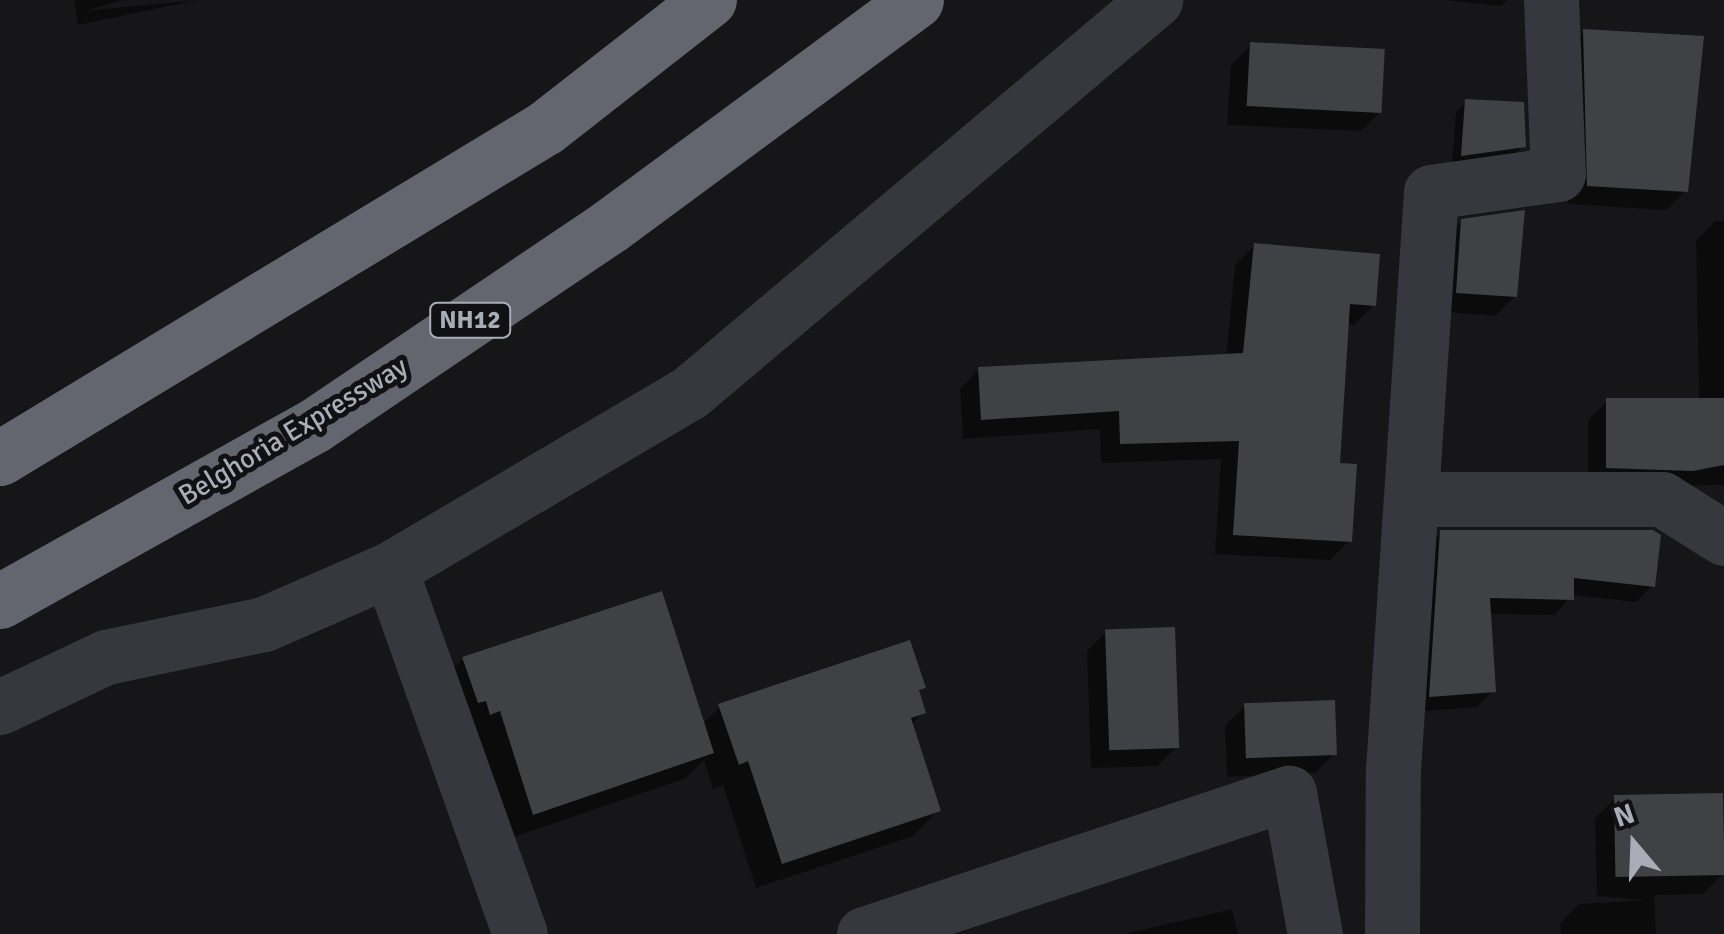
<!DOCTYPE html>
<style>
body{margin:0}
#map{position:relative;width:1724px;height:934px;overflow:hidden;background:#161618;font-family:Signika,sans-serif}
div>[style]{position:absolute}
[style*='--x']{left:calc(var(--x)*1px);top:calc(var(--y)*1px);width:calc(var(--w)*1px);rotate:calc(var(--a)*1deg)}
.shadow>*{inset:0;background:#0007}
.building>*{inset:0;background:#404145;transform-origin:0 0}
.minor>*{height:55px;margin:-27.5px;padding:0 27.5px;transform-origin:27.5px;border-radius:27.5px;background:#37383d}
.highway>*{height:55px;margin:-27.5px;padding:0 27.5px;transform-origin:27.5px;border-radius:27.5px;background:#63666e}
span{translate:-50% -50%;white-space:nowrap;text-align:center;line-height:1.15;-webkit-text-stroke:10px #111113;paint-order:stroke}
.shield-label span{padding:2px 8px;background:#111113;border:2px solid;border-radius:8px;-webkit-text-stroke-width:0}
.shield-label{font-size:25px;color:#a8adb8;font-weight:700}
.street-label{font-size:28px;color:#a8adb8}
.north{position:absolute;left:1584px;top:794px;width:100px;height:100px;-webkit-text-stroke:8px #111113;paint-order:stroke;rotate:341deg;font-size:28px;font-weight:700;line-height:40px;text-align:center;color:#a8adb8}
.north::after{content:'';display:block;margin:auto;width:35px;height:45px;background:#a8adb8;clip-path:polygon(50% 0,100% 100%,50% 72%,0 100%)}
</style>
<div id="map">
<div class="shadow">
<div style="clip-path:polygon(74px 0,122px 0,85px 11px,197px 0,78px 25px)"></div>
<div style="clip-path:polygon(1444px 0,1507px 0,1501px 6px)"></div>
<div style="clip-path:polygon(1584px 31px,1685px 191px,1666px 210px,1568px 204px,1565px 51px)"></div>
<div style="clip-path:polygon(1251px 45px,1380px 112px,1361px 131px,1227px 125px,1231px 65px)"></div>
<div style="clip-path:polygon(1466px 102px,1523px 146px,1513px 156px,1452px 165px,1456px 112px)"></div>
<div style="clip-path:polygon(1715px 221px,1724px 221px,1724px 485px,1588px 486px,1588px 420px,1608px 400px,1699px 400px,1696px 241px)"></div>
<div style="clip-path:polygon(1462px 222px,1515px 296px,1495px 316px,1437px 311px,1442px 241px)"></div>
<div style="clip-path:polygon(1255px 245px,1374px 305px,1354px 325px,1346px 324px,1337px 465px,1349px 541px,1330px 560px,1215px 554px,1221px 459px,1101px 463px,1100px 429px,963px 439px,960px 389px,979px 369px,1226px 360px,1235px 265px)"></div>
<div style="clip-path:polygon(1441px 533px,1652px 586px,1636px 602px,1572px 595px,1555px 615px,1488px 614px,1493px 691px,1477px 707px,1414px 712px,1425px 549px)"></div>
<div style="clip-path:polygon(1106px 632px,1177px 747px,1157px 766px,1091px 768px,1087px 651px)"></div>
<div style="clip-path:polygon(463px 659px,702px 724px,720px 707px,923px 687px,917px 693px,923px 712px,911px 725px,938px 810px,913px 836px,756px 888px,723px 785px,713px 789px,704px 760px,686px 778px,508px 839px,438px 685px)"></div>
<div style="clip-path:polygon(1245px 706px,1334px 754px,1315px 773px,1227px 777px,1225px 725px)"></div>
<div style="clip-path:polygon(1615px 799px,1722px 874px,1703px 894px,1654px 895px,1656px 934px,1561px 934px,1560px 923px,1580px 904px,1644px 900px,1597px 896px,1595px 818px)"></div>
<div style="clip-path:polygon(1232px 909px,1238px 934px,1124px 934px)"></div>
</div>
<div class="building">
<div style="clip-path:polygon(1583px 29px,1704px 36px,1688px 192px,1587px 186px)"></div>
<div style="left:1250px;top:42px;width:135px;height:64px;rotate:3deg"></div>
<div style="clip-path:polygon(1465px 99px,1524px 102px,1526px 147px,1461px 156px)"></div>
<div style="clip-path:polygon(1525px 210px,1517px 297px,1456px 293px,1461px 219px)"></div>
<div style="clip-path:polygon(1254px 243px,1380px 254px,1376px 306px,1350px 304px,1340px 463px,1357px 464px,1352px 542px,1233px 535px,1239px 441px,1120px 444px,1119px 411px,981px 420px,978px 367px,1243px 353px)"></div>
<div style="clip-path:polygon(1606px 398px,1724px 398px,1724px 465px,1693px 471px,1606px 468px)"></div>
<div style="clip-path:polygon(1440px 530px,1653px 530px,1661px 535px,1655px 587px,1574px 578px,1574px 600px,1490px 598px,1496px 692px,1429px 697px)"></div>
<div style="clip-path:polygon(662px 591px,714px 753px,533px 815px,500px 711px,490px 715px,486px 701px,478px 703px,462px 657px)"></div>
<div style="left:1175px;top:627px;width:121px;height:70px;rotate:88deg"></div>
<div style="clip-path:polygon(910px 640px,926px 688px,919px 690px,926px 713px,911px 718px,941px 811px,782px 864px,748px 761px,739px 765px,718px 704px)"></div>
<div style="left:1335px;top:700px;width:55px;height:91px;rotate:88deg"></div>
<div style="left:1723px;top:793px;width:82px;height:109px;rotate:89deg"></div>
</div>
<div class="minor">
<div style="--x:1411;--y:499;--w:251;--a:0"></div>
<div style="--x:1662;--y:499;--w:73;--a:32.2"></div>
<div style="--x:390;--y:569;--w:387;--a:70.4"></div>
<div style="--x:0;--y:707;--w:117;--a:-25.3"></div>
<div style="--x:106;--y:657;--w:161;--a:-11.8"></div>
<div style="--x:264;--y:624;--w:137;--a:-23.6"></div>
<div style="--x:390;--y:569;--w:347;--a:-30.5"></div>
<div style="--x:689;--y:393;--w:610;--a:-40.14"></div>
<div style="--x:864;--y:934;--w:448;--a:-18.4"></div>
<div style="--x:1289;--y:793;--w:143;--a:79.6"></div>
<div style="--x:1392;--y:934;--w:164;--a:-89.7"></div>
<div style="--x:1393;--y:770;--w:579;--a:-86.24"></div>
<div style="--x:1431;--y:192;--w:128;--a:-8.1"></div>
<div style="--x:1558;--y:174;--w:174;--a:-92.3"></div>
</div>
<div class="highway">
<div style="--x:0;--y:458;--w:637;--a:-31.2"></div>
<div style="--x:545;--y:128;--w:208;--a:-38"></div>
<div style="--x:0;--y:601;--w:361;--a:-29.2"></div>
<div style="--x:315;--y:425;--w:356;--a:-34"></div>
<div style="--x:610;--y:226;--w:380;--a:-36.4"></div>
</div>
<div class="shield-label">
<span style="left:470px;top:320px">NH12</span>
</div>
<div class="street-label">
<span style="left:293px;top:431px;rotate:-31deg">Belghoria Expressway</span>
</div>
<div class="north">N</div>
</div>
